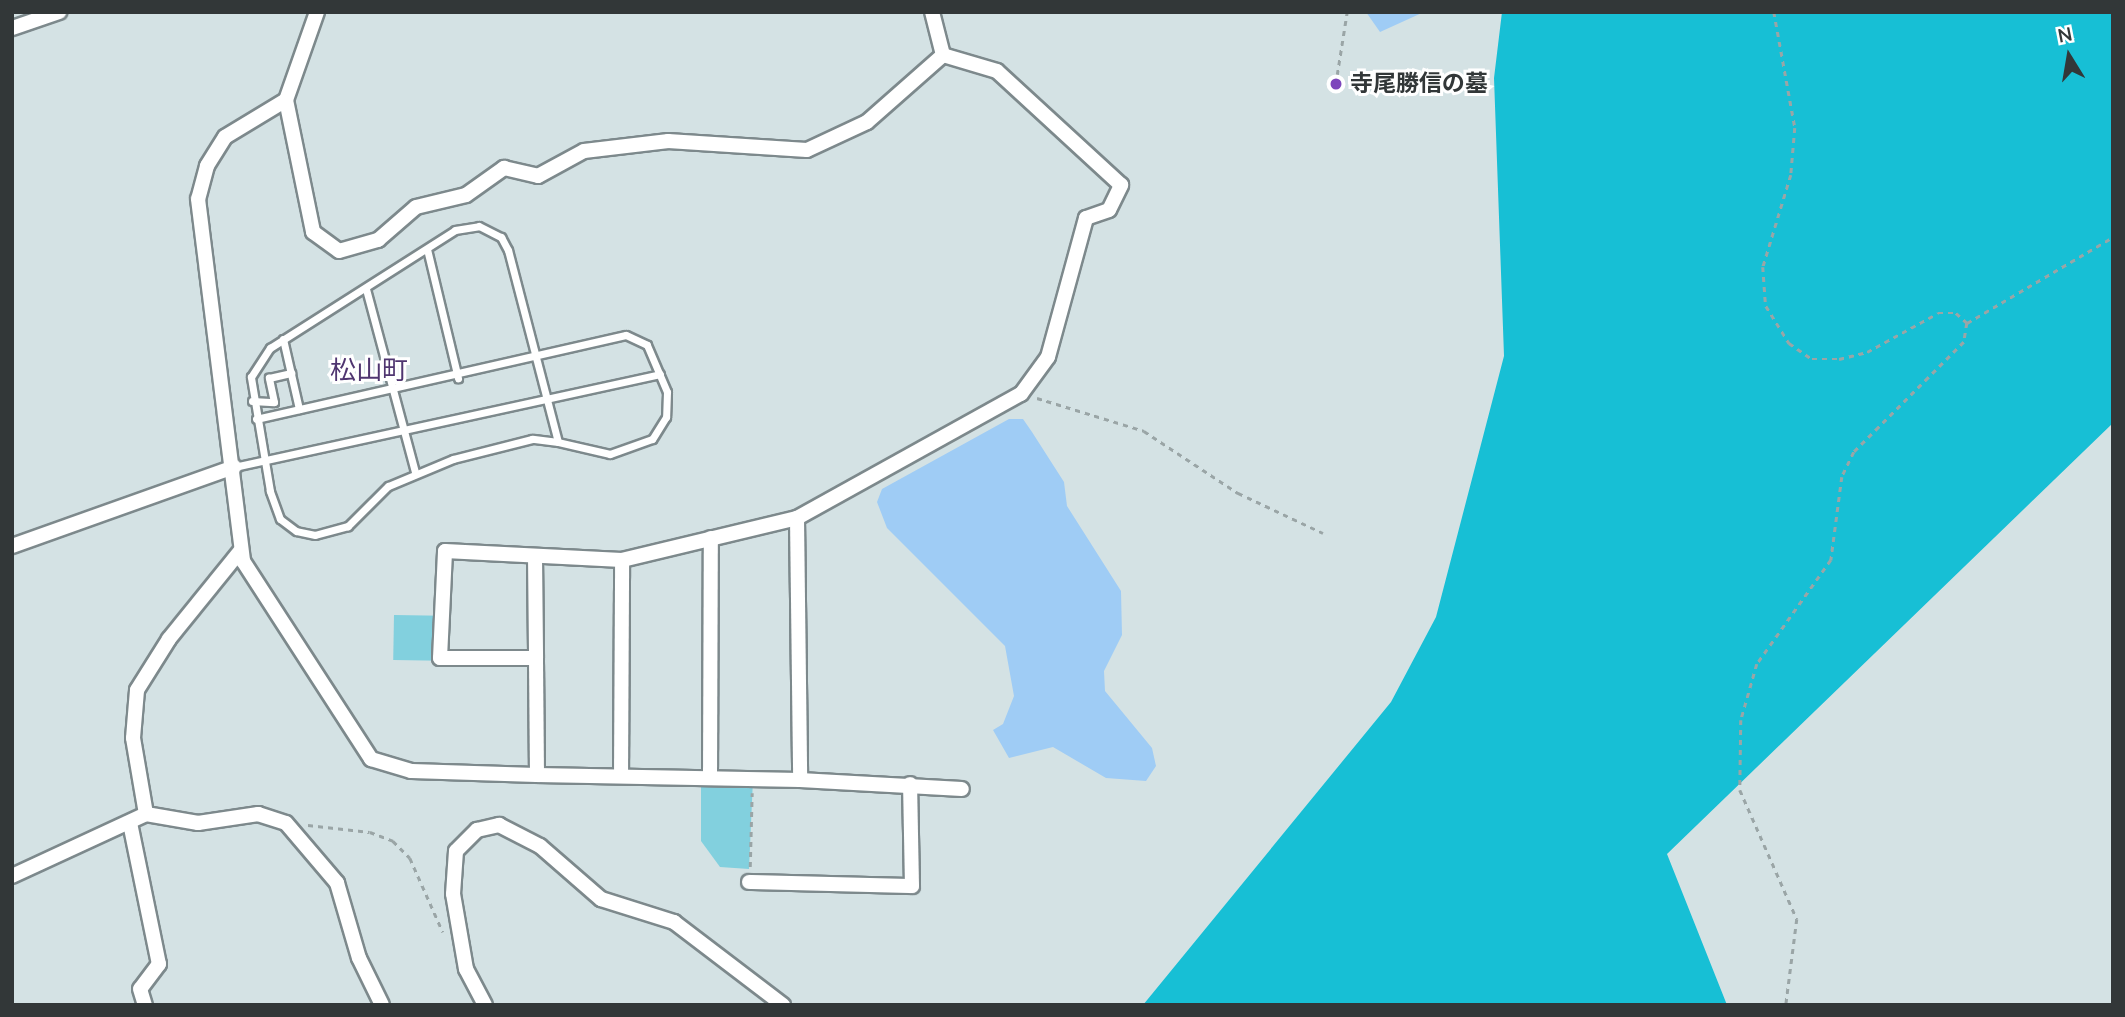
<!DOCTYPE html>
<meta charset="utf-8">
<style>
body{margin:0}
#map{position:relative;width:2125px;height:1017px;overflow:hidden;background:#d4e2e4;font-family:"Nunito Sans","Noto Sans JP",sans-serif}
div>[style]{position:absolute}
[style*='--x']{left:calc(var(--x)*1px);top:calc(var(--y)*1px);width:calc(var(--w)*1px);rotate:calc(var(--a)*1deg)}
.green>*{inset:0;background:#82d0de;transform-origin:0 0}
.forest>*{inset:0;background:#17bfd5}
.water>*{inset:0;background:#9fccf5}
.path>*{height:2.5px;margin-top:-1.25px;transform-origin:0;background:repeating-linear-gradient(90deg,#9aa5a6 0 5px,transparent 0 10px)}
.roads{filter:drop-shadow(2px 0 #7d898c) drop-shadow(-2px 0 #7d898c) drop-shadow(0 2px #7d898c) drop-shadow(0 -2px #7d898c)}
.service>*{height:7px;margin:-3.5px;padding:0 3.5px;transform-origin:3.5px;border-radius:3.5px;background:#fff}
.minor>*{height:14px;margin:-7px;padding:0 7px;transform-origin:7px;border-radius:7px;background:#fff}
.dots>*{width:19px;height:19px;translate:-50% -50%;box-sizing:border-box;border:4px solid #fff;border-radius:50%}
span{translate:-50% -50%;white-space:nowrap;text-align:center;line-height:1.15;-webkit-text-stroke:6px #fff;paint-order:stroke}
.poi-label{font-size:23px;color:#323738;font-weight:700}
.left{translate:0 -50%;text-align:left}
.quarter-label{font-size:26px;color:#4f3570}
.frame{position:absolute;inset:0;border:14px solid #323738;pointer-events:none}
.north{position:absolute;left:2034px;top:21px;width:70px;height:70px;-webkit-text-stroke:5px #fff;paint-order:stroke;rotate:349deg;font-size:19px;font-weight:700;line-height:28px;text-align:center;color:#323738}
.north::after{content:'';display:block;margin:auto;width:24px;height:32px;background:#323738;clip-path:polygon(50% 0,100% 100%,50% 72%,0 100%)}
</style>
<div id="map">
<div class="green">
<div style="left:394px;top:615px;width:48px;height:45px;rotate:1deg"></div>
<div style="clip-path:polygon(701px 778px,753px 779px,749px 869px,720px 867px,701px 841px)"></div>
</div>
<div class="forest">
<div style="clip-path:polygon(1502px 12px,2113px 12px,2113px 423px,1667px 854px,1727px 1005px,1143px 1005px,1391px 702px,1436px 617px,1504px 356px,1494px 78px)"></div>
</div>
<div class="water">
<div style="clip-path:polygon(1366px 12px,1424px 12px,1380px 32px)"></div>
<div style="clip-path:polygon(1009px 419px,1023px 419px,1032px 432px,1064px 482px,1067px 506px,1121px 591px,1122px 635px,1104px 671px,1105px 691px,1152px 748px,1156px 766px,1146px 781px,1106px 778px,1053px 747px,1009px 758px,993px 730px,1003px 724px,1014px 696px,1005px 646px,887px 528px,877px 502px,882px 489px)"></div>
</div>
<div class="path">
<div style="--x:1774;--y:12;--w:118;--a:79.7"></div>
<div style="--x:1795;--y:128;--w:47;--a:94.9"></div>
<div style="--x:1791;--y:175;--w:96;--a:106.9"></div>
<div style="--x:1763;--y:267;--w:39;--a:86"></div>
<div style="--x:1766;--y:306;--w:44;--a:58.1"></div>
<div style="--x:1789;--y:343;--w:28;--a:35"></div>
<div style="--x:1812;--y:359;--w:27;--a:0"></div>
<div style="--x:1839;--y:359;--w:29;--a:-14"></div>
<div style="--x:1867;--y:352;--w:81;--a:-28.8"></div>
<div style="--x:1938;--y:313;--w:18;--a:0"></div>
<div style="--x:1956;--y:313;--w:15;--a:42"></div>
<div style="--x:1967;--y:323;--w:19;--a:99"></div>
<div style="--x:1964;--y:342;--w:156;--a:135"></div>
<div style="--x:1854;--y:452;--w:28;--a:116"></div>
<div style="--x:1842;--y:477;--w:84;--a:97.5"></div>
<div style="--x:1831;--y:560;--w:128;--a:125.4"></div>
<div style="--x:1757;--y:664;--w:58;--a:105.9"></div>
<div style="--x:1741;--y:720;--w:70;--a:90.8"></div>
<div style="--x:1740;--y:790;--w:141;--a:66.2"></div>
<div style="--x:1797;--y:919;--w:87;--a:97.3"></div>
<div style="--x:1337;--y:75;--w:64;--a:-81"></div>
<div style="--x:1967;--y:323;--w:169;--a:-30.5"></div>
<div style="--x:1037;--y:398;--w:112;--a:17.1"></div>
<div style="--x:1144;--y:431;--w:113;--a:33.4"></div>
<div style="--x:1238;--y:493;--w:94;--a:25.2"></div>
<div style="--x:308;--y:825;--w:62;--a:6.4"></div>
<div style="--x:370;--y:832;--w:25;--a:21"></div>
<div style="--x:393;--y:841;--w:24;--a:45"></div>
<div style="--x:410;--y:858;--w:81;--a:66"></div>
<div style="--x:750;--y:867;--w:74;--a:-88.5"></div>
</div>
<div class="roads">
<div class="service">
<div style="--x:479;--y:226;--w:25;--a:27"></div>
<div style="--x:501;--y:237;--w:15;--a:62"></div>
<div style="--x:508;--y:250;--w:198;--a:75.4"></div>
<div style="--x:558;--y:442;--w:26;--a:-173"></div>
<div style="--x:532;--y:439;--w:81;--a:165.8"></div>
<div style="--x:453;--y:459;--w:70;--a:157.4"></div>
<div style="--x:388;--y:486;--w:57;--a:135"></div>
<div style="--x:348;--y:526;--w:34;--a:165"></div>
<div style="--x:315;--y:535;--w:19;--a:-168"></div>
<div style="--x:296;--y:531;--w:20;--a:-143"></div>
<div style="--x:280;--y:519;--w:30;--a:-110"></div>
<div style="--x:270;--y:491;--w:116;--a:-99.5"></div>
<div style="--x:251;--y:377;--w:35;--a:-57"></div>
<div style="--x:270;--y:348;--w:219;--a:-32.5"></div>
<div style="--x:455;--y:230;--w:24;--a:-9"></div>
<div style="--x:427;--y:249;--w:133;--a:76.5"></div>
<div style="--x:366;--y:289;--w:189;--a:75"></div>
<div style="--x:283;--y:339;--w:72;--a:77.1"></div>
<div style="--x:252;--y:401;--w:22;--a:3"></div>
<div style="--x:274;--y:402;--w:25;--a:-102"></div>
<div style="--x:269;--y:378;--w:23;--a:-13"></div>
<div style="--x:256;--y:419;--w:379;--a:-12.8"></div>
<div style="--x:626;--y:335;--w:23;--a:25"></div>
<div style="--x:647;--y:345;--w:51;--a:66.9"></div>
<div style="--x:667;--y:392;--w:25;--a:92"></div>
<div style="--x:666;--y:417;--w:26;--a:122"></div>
<div style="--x:652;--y:439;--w:45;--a:160.3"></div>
<div style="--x:610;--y:454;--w:53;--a:-167"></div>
<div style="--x:234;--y:467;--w:436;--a:-12.3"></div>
</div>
<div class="minor">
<div style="--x:317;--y:12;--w:93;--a:109.4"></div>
<div style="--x:286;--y:100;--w:71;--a:148.8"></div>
<div style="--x:225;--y:137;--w:34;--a:122"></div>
<div style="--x:207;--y:166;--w:34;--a:105"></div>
<div style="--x:198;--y:199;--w:365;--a:82.9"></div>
<div style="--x:243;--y:561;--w:236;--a:57.1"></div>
<div style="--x:371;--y:759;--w:42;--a:16.7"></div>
<div style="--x:411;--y:771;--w:126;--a:1.8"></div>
<div style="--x:12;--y:28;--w:50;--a:-18.8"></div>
<div style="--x:286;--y:100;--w:135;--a:78.4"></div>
<div style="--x:313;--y:232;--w:32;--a:36"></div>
<div style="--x:339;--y:251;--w:41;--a:-15.8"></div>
<div style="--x:378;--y:240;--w:50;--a:-41"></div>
<div style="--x:416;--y:207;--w:51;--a:-13.5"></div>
<div style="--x:466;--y:195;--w:47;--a:-35.4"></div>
<div style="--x:504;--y:168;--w:35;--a:13"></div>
<div style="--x:538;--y:176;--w:52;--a:-28.5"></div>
<div style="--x:584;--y:151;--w:85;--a:-6.8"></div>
<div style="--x:668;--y:141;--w:139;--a:3.7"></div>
<div style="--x:807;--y:150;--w:66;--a:-25"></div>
<div style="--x:867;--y:122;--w:101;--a:-41.4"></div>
<div style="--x:797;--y:518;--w:262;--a:89.3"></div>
<div style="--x:800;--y:780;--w:263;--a:-178.9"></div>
<div style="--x:537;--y:775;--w:117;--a:-90.5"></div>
<div style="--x:536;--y:658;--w:96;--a:180"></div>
<div style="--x:440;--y:658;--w:107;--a:-87.3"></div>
<div style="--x:445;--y:551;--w:177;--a:2.9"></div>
<div style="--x:622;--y:560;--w:180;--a:-13.5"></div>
<div style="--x:797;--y:518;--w:256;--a:-29"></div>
<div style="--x:1021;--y:394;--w:46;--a:-53.9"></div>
<div style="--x:1048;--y:357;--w:144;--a:-74.7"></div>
<div style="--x:1086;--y:218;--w:24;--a:-19"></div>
<div style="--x:1109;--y:210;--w:28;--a:-64"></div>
<div style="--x:1121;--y:185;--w:168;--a:-137.4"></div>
<div style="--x:997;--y:71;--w:56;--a:-163.5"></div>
<div style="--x:943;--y:55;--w:44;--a:-104.3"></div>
<div style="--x:12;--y:546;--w:236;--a:-19.6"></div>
<div style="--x:535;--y:556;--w:102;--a:89.4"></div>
<div style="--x:621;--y:776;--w:216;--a:-89.7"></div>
<div style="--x:710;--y:778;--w:240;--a:-89.8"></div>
<div style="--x:800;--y:780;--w:162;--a:3.2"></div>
<div style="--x:146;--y:814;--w:77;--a:-99.7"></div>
<div style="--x:133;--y:738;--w:48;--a:-85.2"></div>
<div style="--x:137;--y:690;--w:60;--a:-57.9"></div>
<div style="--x:169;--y:639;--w:114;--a:-51"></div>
<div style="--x:130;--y:823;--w:144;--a:78.4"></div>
<div style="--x:159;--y:964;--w:31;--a:127"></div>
<div style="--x:140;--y:989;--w:17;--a:73"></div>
<div style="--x:12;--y:876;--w:148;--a:-24.8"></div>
<div style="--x:146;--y:814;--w:53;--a:9.8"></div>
<div style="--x:198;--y:823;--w:61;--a:-8.5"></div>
<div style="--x:258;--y:814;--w:29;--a:18"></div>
<div style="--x:286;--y:823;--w:79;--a:49.6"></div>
<div style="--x:337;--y:883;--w:78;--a:73.7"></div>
<div style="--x:359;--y:958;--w:52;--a:63.9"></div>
<div style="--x:749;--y:882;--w:163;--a:1.4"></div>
<div style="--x:912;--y:886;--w:102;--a:-91.1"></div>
<div style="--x:485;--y:1005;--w:41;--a:-117.8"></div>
<div style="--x:466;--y:969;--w:76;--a:-99.8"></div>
<div style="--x:453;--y:894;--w:43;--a:-86"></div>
<div style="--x:456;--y:851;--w:30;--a:-45"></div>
<div style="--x:477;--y:830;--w:23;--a:-13"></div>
<div style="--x:499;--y:825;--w:46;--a:27.1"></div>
<div style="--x:540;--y:846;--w:81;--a:41"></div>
<div style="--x:601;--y:899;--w:77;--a:17.5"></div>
<div style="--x:674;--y:922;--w:137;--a:37.3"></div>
</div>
</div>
<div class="dots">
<div style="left:1336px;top:84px;background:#7d46bc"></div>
</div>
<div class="poi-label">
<span class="left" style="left:1350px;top:84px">寺尾勝信の墓</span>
</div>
<div class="quarter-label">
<span style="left:369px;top:371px">松山町</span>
</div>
<div class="frame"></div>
<div class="north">N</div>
</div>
